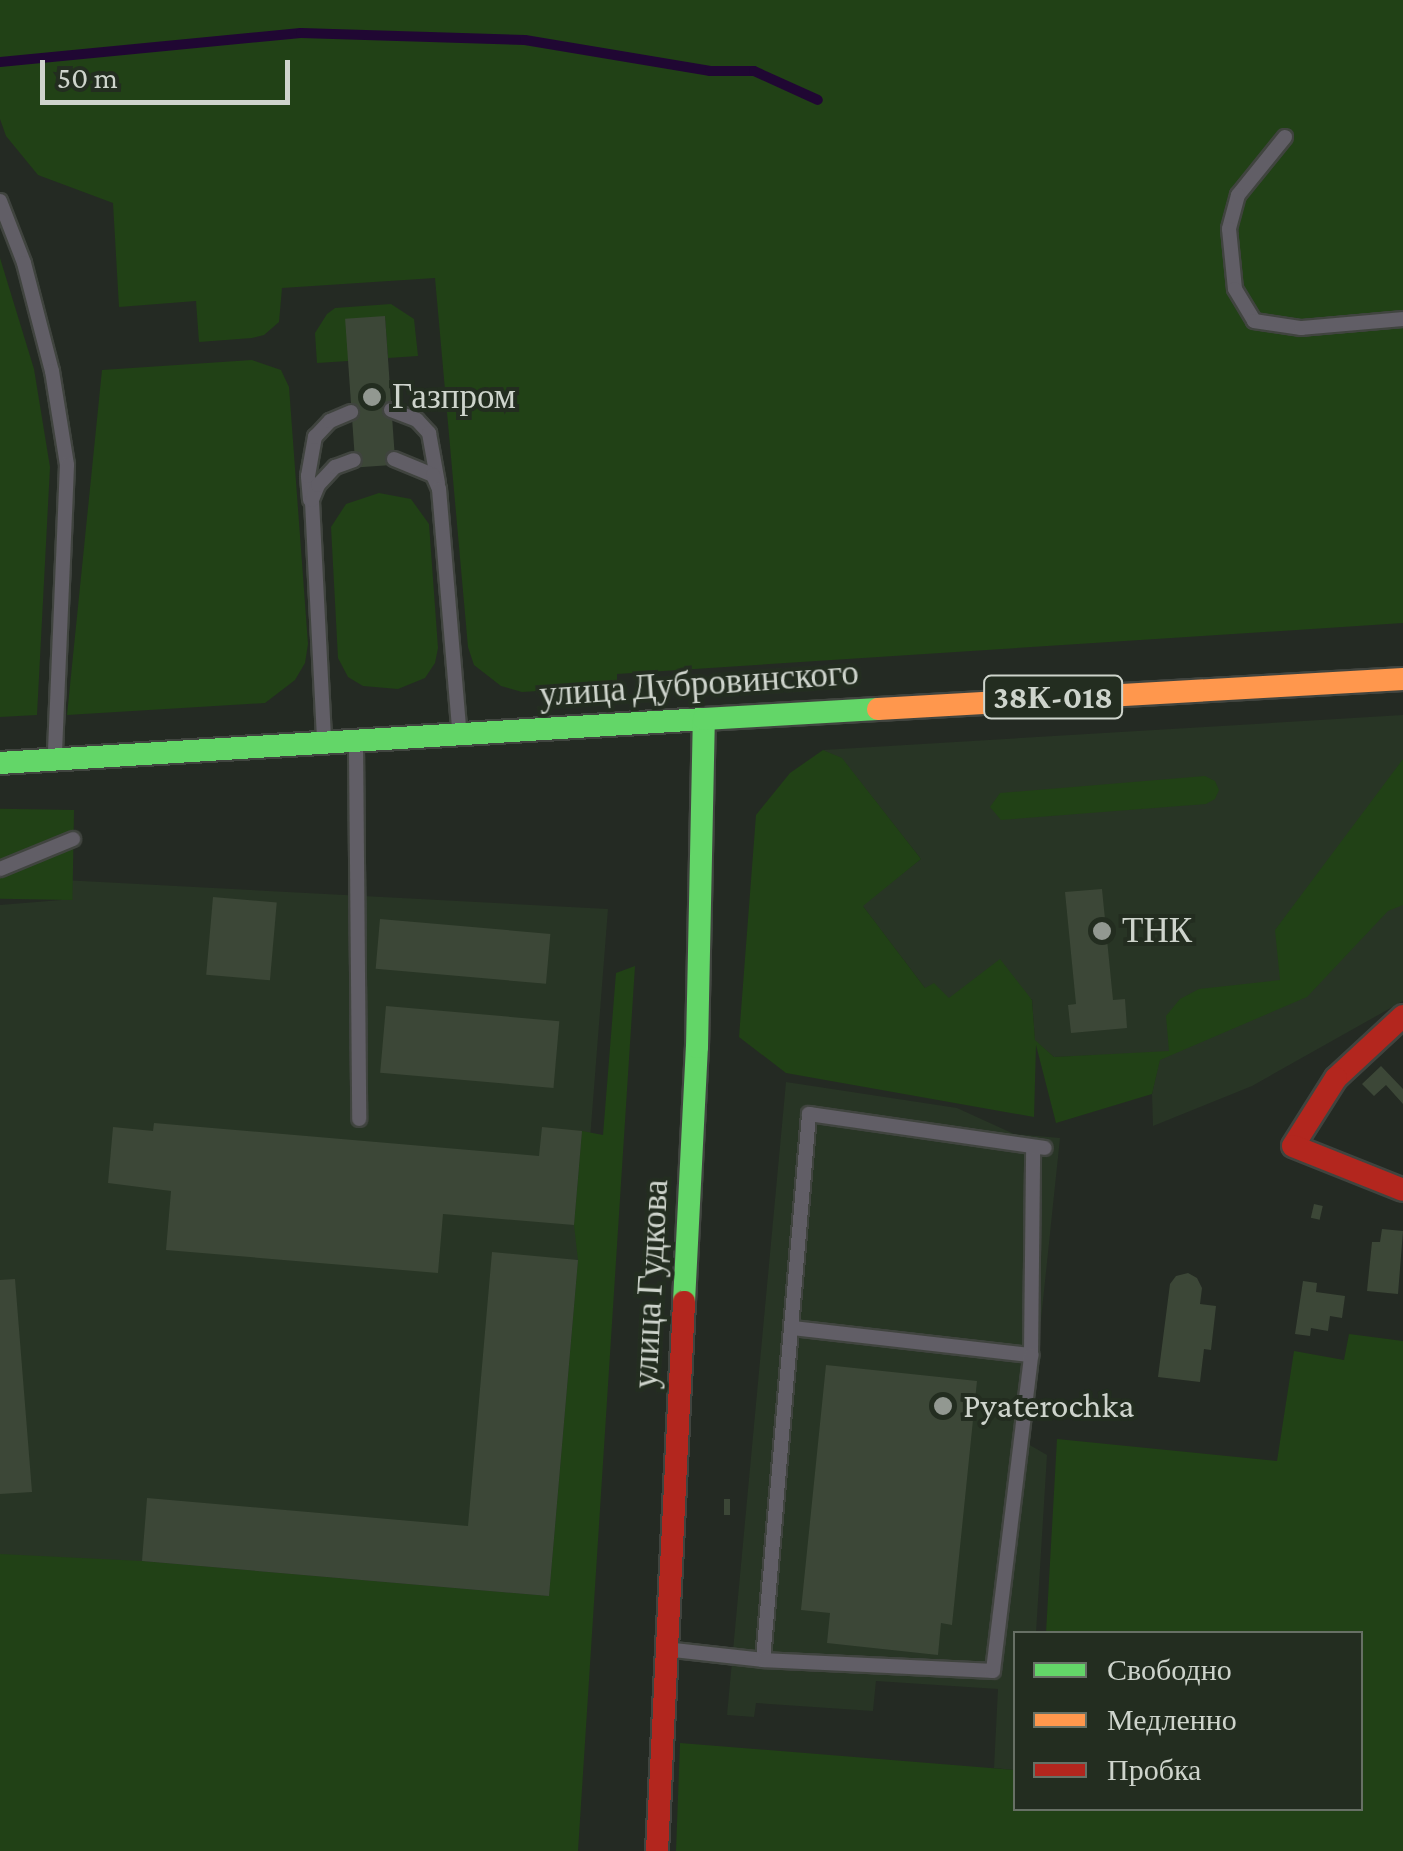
<!DOCTYPE html>
<meta charset="utf-8">
<style>
body{margin:0}
#map{position:relative;width:1403px;height:1851px;overflow:hidden;background:#242a23;font-family:"Crimson Pro",serif}
div>[style]{position:absolute}
[style*='--x']{left:calc(var(--x)*1px);top:calc(var(--y)*1px);width:calc(var(--w)*1px);rotate:calc(var(--a)*1deg)}
.built>*{inset:0;background:#283525}
.green>*{inset:0;background:#214116;transform-origin:0 0}
.stream>*{height:10px;margin:-5px;padding:0 5px;transform-origin:5px;border-radius:5px;background:#200733}
.building>*{inset:0;background:#3c4737;transform-origin:0 0}
.roads{filter:drop-shadow(2px 0 #40443f) drop-shadow(-2px 0 #40443f) drop-shadow(0 2px #40443f) drop-shadow(0 -2px #40443f)}
.lane>*{height:14px;margin:-7px;padding:0 7px;transform-origin:7px;border-radius:7px;background:#615e66}
.fast>*{height:22px;margin:-11px;padding:0 11px;transform-origin:11px;border-radius:11px;background:#63d668}
.slow>*{height:22px;margin:-11px;padding:0 11px;transform-origin:11px;border-radius:11px;background:#ff974d}
.jam>*{height:22px;margin:-11px;padding:0 11px;transform-origin:11px;border-radius:11px;background:#b3261e}
.dots>*{width:28px;height:28px;translate:-50% -50%;box-sizing:border-box;border:5px solid #232d20;border-radius:50%}
span{translate:-50% -50%;white-space:nowrap;text-align:center;line-height:1.15;-webkit-text-stroke:8px #232d20;paint-order:stroke}
.shield-label span{padding:2px 8px;background:#232d20;border:2px solid;border-radius:8px;-webkit-text-stroke-width:0}
.shield-label{font-size:32px;color:#ced4cc;font-weight:700}
.poi-label{font-size:35px;color:#ced4cc}
.left{translate:0 -50%;text-align:left}
.street-label{font-size:35px;color:#ced4cc}
.legend{position:absolute;left:1013px;top:1631px;width:350px;height:180px;box-sizing:border-box;background:#232d20;border:2px solid #677065;margin:0;padding:12px 18px;list-style:none;font-size:30px;color:#ced4cc}
.legend li{display:flex;align-items:center;gap:20px;height:50px}
.legend b{width:50px;border:2px solid #677065}
.scale{position:absolute;left:40px;top:60px;width:250px;height:45px;box-sizing:border-box;border:5px solid #ced4cc;border-top:0;padding-left:12px;font-size:30px;line-height:35px;white-space:nowrap;color:#ced4cc;-webkit-text-stroke:8px #232d20;paint-order:stroke}
</style>
<div id="map">
<div class="built">
<div style="clip-path:polygon(1403px 715px,1403px 1001px,1252px 1086px,1153px 1126px,1152px 1094px,1161px 1053px,1054px 1057px,1035px 1041px,1032px 999px,949px 999px,925px 988px,862px 905px,921px 859px,842px 759px,823px 750px)"></div>
<div style="clip-path:polygon(63px 880px,608px 909px,553px 1613px,0 1566px,0 905px,61px 900px)"></div>
<div style="clip-path:polygon(786px 1082px,957px 1108px,1014px 1134px,1060px 1138px,1028px 1444px,1047px 1455px,1036px 1633px,1016px 1634px,1015px 1770px,994px 1768px,998px 1689px,876px 1681px,873px 1711px,756px 1703px,754px 1717px,727px 1715px)"></div>
</div>
<div class="green">
<div style="clip-path:polygon(0 0,1403px 0,1403px 623px,617px 674px,617px 686px,522px 692px,501px 686px,474px 665px,468px 647px,435px 278px,282px 288px,279px 322px,264px 335px,252px 338px,199px 342px,196px 301px,119px 307px,113px 203px,38px 175px,6px 136px,0 119px)"></div>
<div style="clip-path:polygon(0 258px,34px 369px,50px 467px,37px 715px,0 717px)"></div>
<div style="clip-path:polygon(391px 304px,414px 319px,418px 356px,388px 358px,385px 317px,348px 361px,317px 363px,315px 333px,327px 314px,335px 308px)"></div>
<div style="clip-path:polygon(252px 360px,281px 370px,289px 387px,308px 644px,305px 663px,295px 680px,265px 703px,67px 715px,102px 370px)"></div>
<div style="clip-path:polygon(379px 493px,411px 499px,429px 524px,438px 648px,435px 663px,425px 678px,398px 689px,363px 686px,348px 677px,338px 658px,331px 527px,346px 504px)"></div>
<div style="clip-path:polygon(823px 750px,842px 758px,921px 859px,863px 906px,925px 988px,934px 983px,949px 998px,1000px 959px,1032px 1000px,1035px 1040px,1054px 1057px,1169px 1051px,1166px 1016px,1180px 999px,1199px 989px,1280px 980px,1275px 930px,1403px 759px,1403px 905px,1388px 911px,1307px 997px,1160px 1060px,1152px 1094px,1056px 1123px,1036px 1045px,1034px 1117px,786px 1073px,739px 1037px,756px 815px,790px 773px)"></div>
<div style="clip-path:polygon(1205px 776px,1215px 781px,1219px 790px,1215px 799px,1206px 804px,1001px 820px,990px 807px,1000px 793px)"></div>
<div style="left:74px;top:810px;width:90px;height:74px;rotate:91deg"></div>
<div style="clip-path:polygon(635px 966px,578px 1851px,0 1851px,0 1554px,142px 1561px,549px 1596px,578px 1260px,574px 1225px,582px 1131px,603px 1135px,616px 973px)"></div>
<div style="clip-path:polygon(1349px 1334px,1403px 1341px,1403px 1851px,676px 1851px,680px 1743px,1015px 1770px,1016px 1808px,1360px 1808px,1360px 1634px,1046px 1633px,1057px 1439px,1277px 1461px,1294px 1351px,1344px 1360px)"></div>
</div>
<div class="stream">
<div style="--x:0;--y:62;--w:302;--a:-5.5"></div>
<div style="--x:301;--y:33;--w:224;--a:1.8"></div>
<div style="--x:525;--y:40;--w:188;--a:9.5"></div>
<div style="--x:710;--y:71;--w:44;--a:0"></div>
<div style="--x:754;--y:71;--w:70;--a:24.4"></div>
</div>
<div class="building">
<div style="left:385px;top:316px;width:149px;height:40px;rotate:86deg"></div>
<div style="clip-path:polygon(1102px 889px,1113px 1000px,1125px 999px,1127px 1028px,1071px 1033px,1068px 1005px,1076px 1004px,1065px 892px)"></div>
<div style="left:213px;top:897px;width:64px;height:78px;rotate:5deg"></div>
<div style="left:380px;top:919px;width:171px;height:50px;rotate:5deg"></div>
<div style="left:386px;top:1006px;width:174px;height:67px;rotate:5deg"></div>
<div style="clip-path:polygon(1381px 1066px,1403px 1089px,1403px 1104px,1386px 1085px,1374px 1096px,1362px 1084px)"></div>
<div style="clip-path:polygon(154px 1123px,539px 1156px,542px 1127px,582px 1131px,574px 1225px,443px 1214px,438px 1273px,166px 1250px,171px 1191px,108px 1183px,113px 1127px,153px 1131px)"></div>
<div style="left:1314px;top:1204px;width:9px;height:14px;rotate:13deg"></div>
<div style="clip-path:polygon(1382px 1229px,1403px 1231px,1398px 1294px,1367px 1291px,1372px 1242px,1380px 1242px)"></div>
<div style="clip-path:polygon(492px 1252px,578px 1260px,549px 1596px,142px 1561px,147px 1498px,468px 1526px)"></div>
<div style="clip-path:polygon(1188px 1273px,1197px 1278px,1202px 1288px,1200px 1304px,1216px 1306px,1211px 1350px,1204px 1349px,1200px 1382px,1158px 1377px,1170px 1284px,1176px 1276px)"></div>
<div style="clip-path:polygon(15px 1279px,32px 1492px,0 1494px,0 1280px)"></div>
<div style="clip-path:polygon(1303px 1281px,1317px 1283px,1316px 1292px,1345px 1296px,1342px 1318px,1330px 1316px,1328px 1331px,1311px 1328px,1310px 1336px,1295px 1334px)"></div>
<div style="clip-path:polygon(826px 1365px,977px 1381px,952px 1625px,941px 1623px,938px 1655px,827px 1643px,830px 1613px,801px 1610px)"></div>
<div style="left:724px;top:1499px;width:6px;height:16px"></div>
</div>
<div class="roads">
<div class="lane">
<div style="--x:1285;--y:137;--w:75;--a:129"></div>
<div style="--x:1238;--y:195;--w:35;--a:105"></div>
<div style="--x:1229;--y:229;--w:60;--a:84.3"></div>
<div style="--x:1235;--y:289;--w:37;--a:59"></div>
<div style="--x:1254;--y:321;--w:48;--a:8.5"></div>
<div style="--x:1301;--y:328;--w:102;--a:-5"></div>
<div style="--x:0;--y:201;--w:66;--a:68.8"></div>
<div style="--x:24;--y:263;--w:112;--a:75.5"></div>
<div style="--x:52;--y:371;--w:95;--a:80.9"></div>
<div style="--x:67;--y:465;--w:291;--a:92.4"></div>
<div style="--x:391;--y:410;--w:28;--a:21"></div>
<div style="--x:417;--y:420;--w:18;--a:47"></div>
<div style="--x:429;--y:433;--w:51;--a:79.8"></div>
<div style="--x:394;--y:459;--w:42;--a:22.3"></div>
<div style="--x:433;--y:475;--w:15;--a:67"></div>
<div style="--x:439;--y:489;--w:241;--a:85.2"></div>
<div style="--x:310;--y:500;--w:24;--a:-95"></div>
<div style="--x:308;--y:476;--w:40;--a:-80"></div>
<div style="--x:315;--y:437;--w:22;--a:-47"></div>
<div style="--x:330;--y:421;--w:23;--a:-23"></div>
<div style="--x:324;--y:738;--w:238;--a:-92.9"></div>
<div style="--x:312;--y:500;--w:16;--a:-68"></div>
<div style="--x:318;--y:485;--w:25;--a:-47"></div>
<div style="--x:335;--y:467;--w:20;--a:-20"></div>
<div style="--x:356;--y:746;--w:373;--a:89.5"></div>
<div style="--x:0;--y:869;--w:79;--a:-22.3"></div>
<div style="--x:793;--y:1328;--w:240;--a:6.5"></div>
<div style="--x:1031;--y:1355;--w:205;--a:-89.4"></div>
<div style="--x:674;--y:1650;--w:90;--a:6.4"></div>
<div style="--x:763;--y:1660;--w:548;--a:-85.18"></div>
<div style="--x:809;--y:1114;--w:238;--a:8.2"></div>
<div style="--x:763;--y:1660;--w:230;--a:2.7"></div>
<div style="--x:993;--y:1671;--w:318;--a:-83.1"></div>
</div>
<div class="fast">
<div style="--x:0;--y:763;--w:705;--a:-3.58"></div>
<div style="--x:684;--y:1302;--w:255;--a:-87.1"></div>
<div style="--x:697;--y:1047;--w:328;--a:-88.8"></div>
<div style="--x:704;--y:719;--w:174;--a:-3.3"></div>
</div>
<div class="slow">
<div style="--x:878;--y:709;--w:526;--a:-3.27"></div>
</div>
<div class="jam">
<div style="--x:1403;--y:1016;--w:91;--a:137.2"></div>
<div style="--x:1336;--y:1078;--w:80;--a:122.3"></div>
<div style="--x:1293;--y:1146;--w:118;--a:21.8"></div>
<div style="--x:657;--y:1851;--w:550;--a:-87.18"></div>
</div>
</div>
<div class="dots">
<div style="left:372px;top:397px;background:#929891"></div>
<div style="left:1102px;top:931px;background:#929891"></div>
<div style="left:943px;top:1406px;background:#929891"></div>
</div>
<div class="shield-label">
<span style="left:1053px;top:697px">38К-018</span>
</div>
<div class="poi-label">
<span class="left" style="left:392px;top:397px">Газпром</span>
<span class="left" style="left:1122px;top:931px">ТНК</span>
<span class="left" style="left:963px;top:1406px">Pyaterochka</span>
</div>
<div class="street-label">
<span style="left:699px;top:684px;rotate:-4deg">улица Дубровинского</span>
<span style="left:651px;top:1284px;rotate:-87deg">улица Гудкова</span>
</div>
<ul class="legend">
<li><b style="height:12px;background:#63d668"></b>Свободно</li>
<li><b style="height:12px;background:#ff974d"></b>Медленно</li>
<li><b style="height:12px;background:#b3261e"></b>Пробка</li>
</ul>
<div class="scale">50 m</div>
</div>
